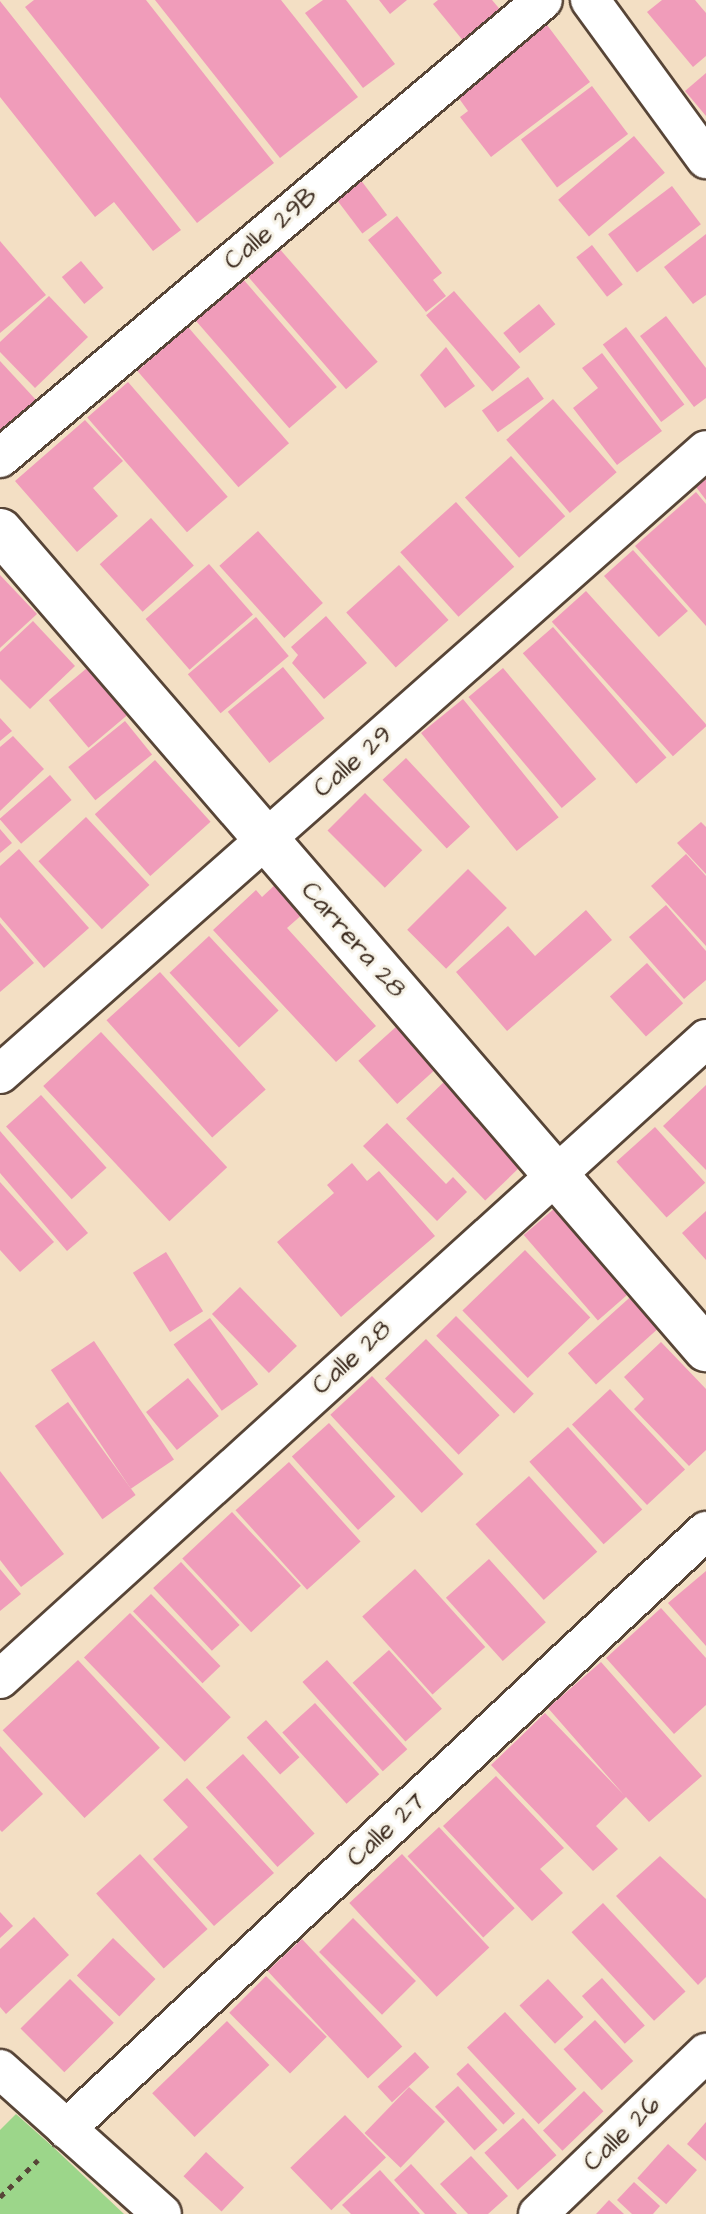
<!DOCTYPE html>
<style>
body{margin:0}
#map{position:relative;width:706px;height:2214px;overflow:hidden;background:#f3dfc4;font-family:"Architects Daughter",sans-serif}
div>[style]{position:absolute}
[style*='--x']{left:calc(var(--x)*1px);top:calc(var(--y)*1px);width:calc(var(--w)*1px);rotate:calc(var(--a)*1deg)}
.green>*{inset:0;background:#9cd68a}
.building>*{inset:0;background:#f09cba;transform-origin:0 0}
.path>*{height:5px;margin-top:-2.5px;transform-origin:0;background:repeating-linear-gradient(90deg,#574537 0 6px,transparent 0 12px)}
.roads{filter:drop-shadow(2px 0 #574537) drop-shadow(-2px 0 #574537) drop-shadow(0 2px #574537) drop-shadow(0 -2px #574537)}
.minor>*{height:38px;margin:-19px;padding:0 19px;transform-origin:19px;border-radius:19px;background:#fff}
.tertiary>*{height:44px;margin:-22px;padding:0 22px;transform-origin:22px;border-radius:22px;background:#fff}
span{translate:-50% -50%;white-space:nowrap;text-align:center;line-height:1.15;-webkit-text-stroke:6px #f7f3e8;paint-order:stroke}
.street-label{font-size:26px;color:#3b2a1e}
</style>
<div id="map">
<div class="green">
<div style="clip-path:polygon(16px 2114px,52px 2146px,124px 2214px,0 2214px,0 2130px)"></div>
</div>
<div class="building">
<div style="clip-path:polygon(34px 0,146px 0,274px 163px,197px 223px,25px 7px)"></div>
<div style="clip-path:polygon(155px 0,281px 0,358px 97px,280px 158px)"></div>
<div style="clip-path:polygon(323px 0,346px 0,395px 64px,363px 88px,305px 13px)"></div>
<div style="clip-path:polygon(379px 0,407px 0,390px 14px)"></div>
<div style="clip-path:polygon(438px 0,492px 0,503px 13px,465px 43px,433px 4px)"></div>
<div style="clip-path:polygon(662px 0,695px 0,706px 13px,706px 56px,693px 67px,647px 12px)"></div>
<div style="clip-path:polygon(0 1px,181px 230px,153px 251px,114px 202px,95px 217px,0 97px)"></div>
<div style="clip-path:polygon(544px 21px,590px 82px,491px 157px,460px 117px,468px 111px,458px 97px)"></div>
<div style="clip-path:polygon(706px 73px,706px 116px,685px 91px)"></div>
<div style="left:592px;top:86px;width:60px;height:89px;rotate:53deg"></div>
<div style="left:634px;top:136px;width:48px;height:99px;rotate:50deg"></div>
<div style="left:357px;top:175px;width:50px;height:31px;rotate:53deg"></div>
<div style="left:672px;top:186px;width:48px;height:80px;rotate:53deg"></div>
<div style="clip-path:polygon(397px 216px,442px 273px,433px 280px,446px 296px,426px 312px,368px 240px)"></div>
<div style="clip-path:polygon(706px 234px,706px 295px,693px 304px,664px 267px)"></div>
<div style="clip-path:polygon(0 241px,46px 295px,0 333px)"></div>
<div style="left:592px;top:245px;width:50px;height:20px;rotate:52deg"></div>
<div style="left:278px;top:247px;width:152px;height:42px;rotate:49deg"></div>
<div style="left:81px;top:261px;width:35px;height:25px;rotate:50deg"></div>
<div style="left:243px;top:279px;width:143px;height:63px;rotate:49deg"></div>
<div style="left:454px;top:291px;width:101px;height:37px;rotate:49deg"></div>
<div style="clip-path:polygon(49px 296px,88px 337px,35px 388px,0 352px,0 342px)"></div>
<div style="left:539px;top:304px;width:26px;height:46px;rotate:51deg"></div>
<div style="clip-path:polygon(666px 316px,706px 368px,706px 398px,694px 407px,640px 336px)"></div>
<div style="left:188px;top:327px;width:154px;height:67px;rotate:49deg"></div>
<div style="left:626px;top:327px;width:97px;height:29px;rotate:53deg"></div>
<div style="clip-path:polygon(446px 347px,475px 386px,445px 408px,420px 375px)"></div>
<div style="clip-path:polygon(602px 353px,662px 431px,617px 465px,573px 408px,598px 388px,582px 368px)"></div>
<div style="clip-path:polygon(0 361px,37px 401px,0 434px)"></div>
<div style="left:528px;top:377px;width:27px;height:57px;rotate:54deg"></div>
<div style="left:128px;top:382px;width:152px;height:54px;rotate:49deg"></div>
<div style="left:553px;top:399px;width:97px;height:62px;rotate:49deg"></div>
<div style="clip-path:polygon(85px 420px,123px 461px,93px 488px,118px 516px,77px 552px,15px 481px)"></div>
<div style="left:511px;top:456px;width:81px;height:62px;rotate:48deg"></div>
<div style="clip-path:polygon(706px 479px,706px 500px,696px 487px)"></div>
<div style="clip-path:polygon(696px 492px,706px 504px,706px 626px,635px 546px)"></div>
<div style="left:456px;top:502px;width:87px;height:75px;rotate:48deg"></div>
<div style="left:151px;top:518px;width:64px;height:69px;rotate:48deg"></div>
<div style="left:258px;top:531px;width:97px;height:52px;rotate:48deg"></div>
<div style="left:633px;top:550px;width:82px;height:39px;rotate:48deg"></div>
<div style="left:209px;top:564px;width:67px;height:84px;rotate:49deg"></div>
<div style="left:399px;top:565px;width:74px;height:71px;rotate:48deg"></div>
<div style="clip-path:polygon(0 575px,37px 614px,0 648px)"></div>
<div style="left:586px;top:591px;width:181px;height:46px;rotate:48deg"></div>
<div style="clip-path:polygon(326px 616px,367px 663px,324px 699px,292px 663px,298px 655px,291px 647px)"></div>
<div style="left:256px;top:617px;width:51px;height:89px;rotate:50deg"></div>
<div style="clip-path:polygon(33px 621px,75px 666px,30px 709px,0 679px,0 652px)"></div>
<div style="left:553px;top:627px;width:173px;height:40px;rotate:49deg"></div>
<div style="left:283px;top:667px;width:66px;height:71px;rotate:51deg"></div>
<div style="left:87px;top:668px;width:62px;height:50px;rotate:50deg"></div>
<div style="left:503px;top:668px;width:145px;height:45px;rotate:50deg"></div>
<div style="left:463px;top:699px;width:152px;height:54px;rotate:51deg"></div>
<div style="clip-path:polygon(0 718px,12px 731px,0 741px)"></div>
<div style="left:125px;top:721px;width:43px;height:73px;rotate:51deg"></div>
<div style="clip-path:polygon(13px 736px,44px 769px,0 811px,0 747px)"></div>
<div style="left:406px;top:758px;width:94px;height:32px;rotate:47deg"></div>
<div style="left:155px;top:760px;width:83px;height:81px;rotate:48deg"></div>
<div style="left:50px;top:775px;width:33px;height:67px;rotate:49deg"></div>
<div style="left:365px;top:793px;width:81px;height:53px;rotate:45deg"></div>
<div style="left:86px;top:817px;width:93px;height:65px;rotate:47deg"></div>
<div style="clip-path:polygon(701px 822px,706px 827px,706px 874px,677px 843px)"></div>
<div style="clip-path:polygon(0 829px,12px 843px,0 853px)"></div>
<div style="clip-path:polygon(19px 849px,89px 928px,44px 968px,0 917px,0 866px)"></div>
<div style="clip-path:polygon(686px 854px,706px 876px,706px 946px,651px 886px)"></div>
<div style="left:468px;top:869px;width:55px;height:86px;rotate:45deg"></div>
<div style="clip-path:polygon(277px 883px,304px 913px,287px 928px,376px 1026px,336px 1062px,213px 930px,256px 890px,262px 897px)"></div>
<div style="clip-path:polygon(666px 905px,706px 951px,706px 980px,684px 999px,629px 937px)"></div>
<div style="clip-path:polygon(586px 910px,612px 940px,507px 1031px,456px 972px,508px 926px,535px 956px)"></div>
<div style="clip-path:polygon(0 923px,34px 963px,0 992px)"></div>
<div style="left:209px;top:936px;width:102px;height:54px;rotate:47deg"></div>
<div style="left:647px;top:963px;width:54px;height:50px;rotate:48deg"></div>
<div style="left:160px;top:972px;width:158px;height:72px;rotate:48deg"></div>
<div style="left:397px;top:1026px;width:58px;height:52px;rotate:48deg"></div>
<div style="left:101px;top:1032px;width:185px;height:79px;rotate:47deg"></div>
<div style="left:447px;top:1079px;width:114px;height:57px;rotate:46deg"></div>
<div style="clip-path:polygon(706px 1085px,706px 1170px,663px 1126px)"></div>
<div style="left:41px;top:1095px;width:98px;height:47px;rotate:48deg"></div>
<div style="clip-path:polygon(387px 1123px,446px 1184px,453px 1177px,467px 1192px,437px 1221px,363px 1146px)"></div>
<div style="left:655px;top:1127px;width:75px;height:52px;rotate:48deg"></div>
<div style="clip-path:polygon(0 1131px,88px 1233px,67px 1251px,0 1173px)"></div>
<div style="clip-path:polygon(352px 1163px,367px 1181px,379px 1171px,435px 1236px,341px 1317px,277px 1242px,334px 1193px,327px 1185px)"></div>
<div style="clip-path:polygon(0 1182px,54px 1242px,20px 1272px,0 1250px)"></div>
<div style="left:563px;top:1201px;width:113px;height:52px;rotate:49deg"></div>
<div style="clip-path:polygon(706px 1211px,706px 1260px,682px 1233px)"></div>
<div style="left:525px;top:1250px;width:94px;height:87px;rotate:46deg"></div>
<div style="left:166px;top:1252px;width:70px;height:39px;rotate:58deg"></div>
<div style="left:240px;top:1287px;width:82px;height:39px;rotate:46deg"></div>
<div style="left:637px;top:1291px;width:42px;height:93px;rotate:48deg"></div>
<div style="left:456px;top:1316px;width:110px;height:28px;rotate:45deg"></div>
<div style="left:210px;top:1318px;width:82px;height:45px;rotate:54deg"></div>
<div style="left:426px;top:1339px;width:106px;height:57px;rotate:46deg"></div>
<div style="left:94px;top:1341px;width:143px;height:52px;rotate:56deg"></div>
<div style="clip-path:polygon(661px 1342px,706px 1389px,706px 1450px,689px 1466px,634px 1409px,644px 1399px,624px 1377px)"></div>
<div style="left:372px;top:1376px;width:134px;height:57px;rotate:47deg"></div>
<div style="left:188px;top:1378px;width:49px;height:54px;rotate:51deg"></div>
<div style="left:610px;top:1389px;width:110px;height:52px;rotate:47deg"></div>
<div style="left:68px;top:1402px;width:115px;height:41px;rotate:54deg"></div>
<div style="left:329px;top:1423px;width:99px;height:50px;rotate:48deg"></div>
<div style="left:568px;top:1427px;width:111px;height:52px;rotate:48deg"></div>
<div style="left:289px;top:1462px;width:107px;height:72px;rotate:48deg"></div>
<div style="clip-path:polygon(0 1471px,64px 1554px,21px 1587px,0 1560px)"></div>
<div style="left:529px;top:1476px;width:102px;height:72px;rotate:48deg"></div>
<div style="left:232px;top:1512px;width:101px;height:68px;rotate:47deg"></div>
<div style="left:489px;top:1559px;width:85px;height:58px;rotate:48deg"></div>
<div style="left:181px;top:1562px;width:86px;height:38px;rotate:47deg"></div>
<div style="clip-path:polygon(0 1569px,21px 1594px,0 1611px)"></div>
<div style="left:415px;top:1569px;width:105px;height:71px;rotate:48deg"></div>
<div style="clip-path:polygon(706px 1571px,706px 1646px,668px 1603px)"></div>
<div style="left:151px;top:1594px;width:100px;height:25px;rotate:46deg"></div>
<div style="clip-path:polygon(661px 1608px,706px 1658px,706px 1705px,674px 1734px,606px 1658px)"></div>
<div style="left:130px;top:1613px;width:145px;height:64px;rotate:46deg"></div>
<div style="left:389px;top:1650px;width:79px;height:49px;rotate:48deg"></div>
<div style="left:78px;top:1660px;width:120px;height:103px;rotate:47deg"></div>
<div style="left:327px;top:1660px;width:120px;height:33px;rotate:48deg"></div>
<div style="clip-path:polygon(601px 1662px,702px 1776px,649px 1822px,626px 1797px,596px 1826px,618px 1849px,593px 1871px,491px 1765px,545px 1713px,624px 1795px,548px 1708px)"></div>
<div style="left:315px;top:1703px;width:96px;height:44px;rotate:48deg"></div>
<div style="left:266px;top:1720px;width:50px;height:26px;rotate:48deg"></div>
<div style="clip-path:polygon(0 1746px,43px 1794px,2px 1832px,0 1830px)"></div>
<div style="left:243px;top:1754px;width:107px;height:50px;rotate:48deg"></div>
<div style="clip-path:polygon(496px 1776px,564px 1848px,540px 1869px,563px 1893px,532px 1921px,443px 1826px)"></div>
<div style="clip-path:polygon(187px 1778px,274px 1873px,214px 1926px,153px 1859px,188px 1827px,163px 1800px)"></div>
<div style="left:439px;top:1827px;width:111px;height:43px;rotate:47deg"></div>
<div style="left:140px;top:1854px;width:101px;height:59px;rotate:48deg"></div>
<div style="left:402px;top:1854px;width:128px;height:72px;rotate:47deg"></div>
<div style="clip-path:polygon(660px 1856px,706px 1899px,706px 1977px,698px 1985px,616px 1896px)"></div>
<div style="left:603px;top:1903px;width:121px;height:43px;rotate:47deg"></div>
<div style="clip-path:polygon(0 1912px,13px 1926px,0 1938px)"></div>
<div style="clip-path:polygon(34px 1917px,69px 1955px,6px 2014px,0 2007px,0 1949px)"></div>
<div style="left:353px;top:1918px;width:89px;height:48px;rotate:45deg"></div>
<div style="left:113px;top:1938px;width:59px;height:52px;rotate:44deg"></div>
<div style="left:302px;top:1939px;width:147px;height:47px;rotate:47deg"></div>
<div style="left:266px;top:1976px;width:86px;height:52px;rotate:45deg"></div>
<div style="left:602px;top:1978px;width:64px;height:27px;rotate:48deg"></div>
<div style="left:70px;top:1979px;width:62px;height:70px;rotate:45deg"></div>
<div style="left:548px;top:1979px;width:52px;height:39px;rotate:47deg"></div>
<div style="left:505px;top:2012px;width:105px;height:52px;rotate:47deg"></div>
<div style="left:595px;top:2020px;width:56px;height:43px;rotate:47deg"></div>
<div style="left:227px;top:2021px;width:61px;height:104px;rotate:46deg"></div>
<div style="left:415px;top:2052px;width:21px;height:51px;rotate:47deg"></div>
<div style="left:468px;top:2063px;width:69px;height:16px;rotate:47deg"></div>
<div style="left:458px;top:2086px;width:59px;height:31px;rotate:48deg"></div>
<div style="left:409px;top:2087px;width:50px;height:64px;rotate:44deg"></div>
<div style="left:584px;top:2091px;width:28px;height:57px;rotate:46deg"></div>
<div style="left:345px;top:2115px;width:59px;height:76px;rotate:46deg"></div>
<div style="left:523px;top:2118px;width:50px;height:52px;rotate:48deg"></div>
<div style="clip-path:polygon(706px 2122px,706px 2161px,687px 2144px)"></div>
<div style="left:668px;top:2144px;width:39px;height:46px;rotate:42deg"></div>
<div style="left:206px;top:2152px;width:52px;height:33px;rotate:43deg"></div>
<div style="clip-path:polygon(471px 2156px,508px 2196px,488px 2214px,468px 2214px,440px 2184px)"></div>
<div style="clip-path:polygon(411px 2164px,457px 2214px,425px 2214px,394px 2180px)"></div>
<div style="clip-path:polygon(380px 2170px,420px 2214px,351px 2214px,342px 2205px)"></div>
<div style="clip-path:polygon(634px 2182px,660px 2206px,653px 2214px,632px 2214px,617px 2200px)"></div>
<div style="clip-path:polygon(609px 2200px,624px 2214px,596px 2214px)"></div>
</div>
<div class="path">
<div style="--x:0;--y:2197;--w:53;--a:-44.2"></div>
</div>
<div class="roads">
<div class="minor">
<div style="--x:590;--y:0;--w:197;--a:53.9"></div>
<div style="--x:0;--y:458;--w:710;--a:-40.15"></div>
<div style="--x:0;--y:1074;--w:942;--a:-41.47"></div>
<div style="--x:0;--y:1679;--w:953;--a:-42.19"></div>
<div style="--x:0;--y:2069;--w:217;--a:41.8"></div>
<div style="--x:66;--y:2129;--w:876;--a:-43.06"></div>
<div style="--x:538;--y:2214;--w:233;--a:-43.8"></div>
</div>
<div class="tertiary">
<div style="--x:0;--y:531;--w:1081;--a:49.2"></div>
</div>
</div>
<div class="street-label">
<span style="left:271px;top:229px;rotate:-40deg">Calle 29B</span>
<span style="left:353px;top:762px;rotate:-41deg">Calle 29</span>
<span style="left:353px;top:940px;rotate:49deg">Carrera 28</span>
<span style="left:352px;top:1358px;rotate:-42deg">Calle 28</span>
<span style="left:386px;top:1830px;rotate:-43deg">Calle 27</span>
<span style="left:622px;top:2134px;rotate:-44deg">Calle 26</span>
</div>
</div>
